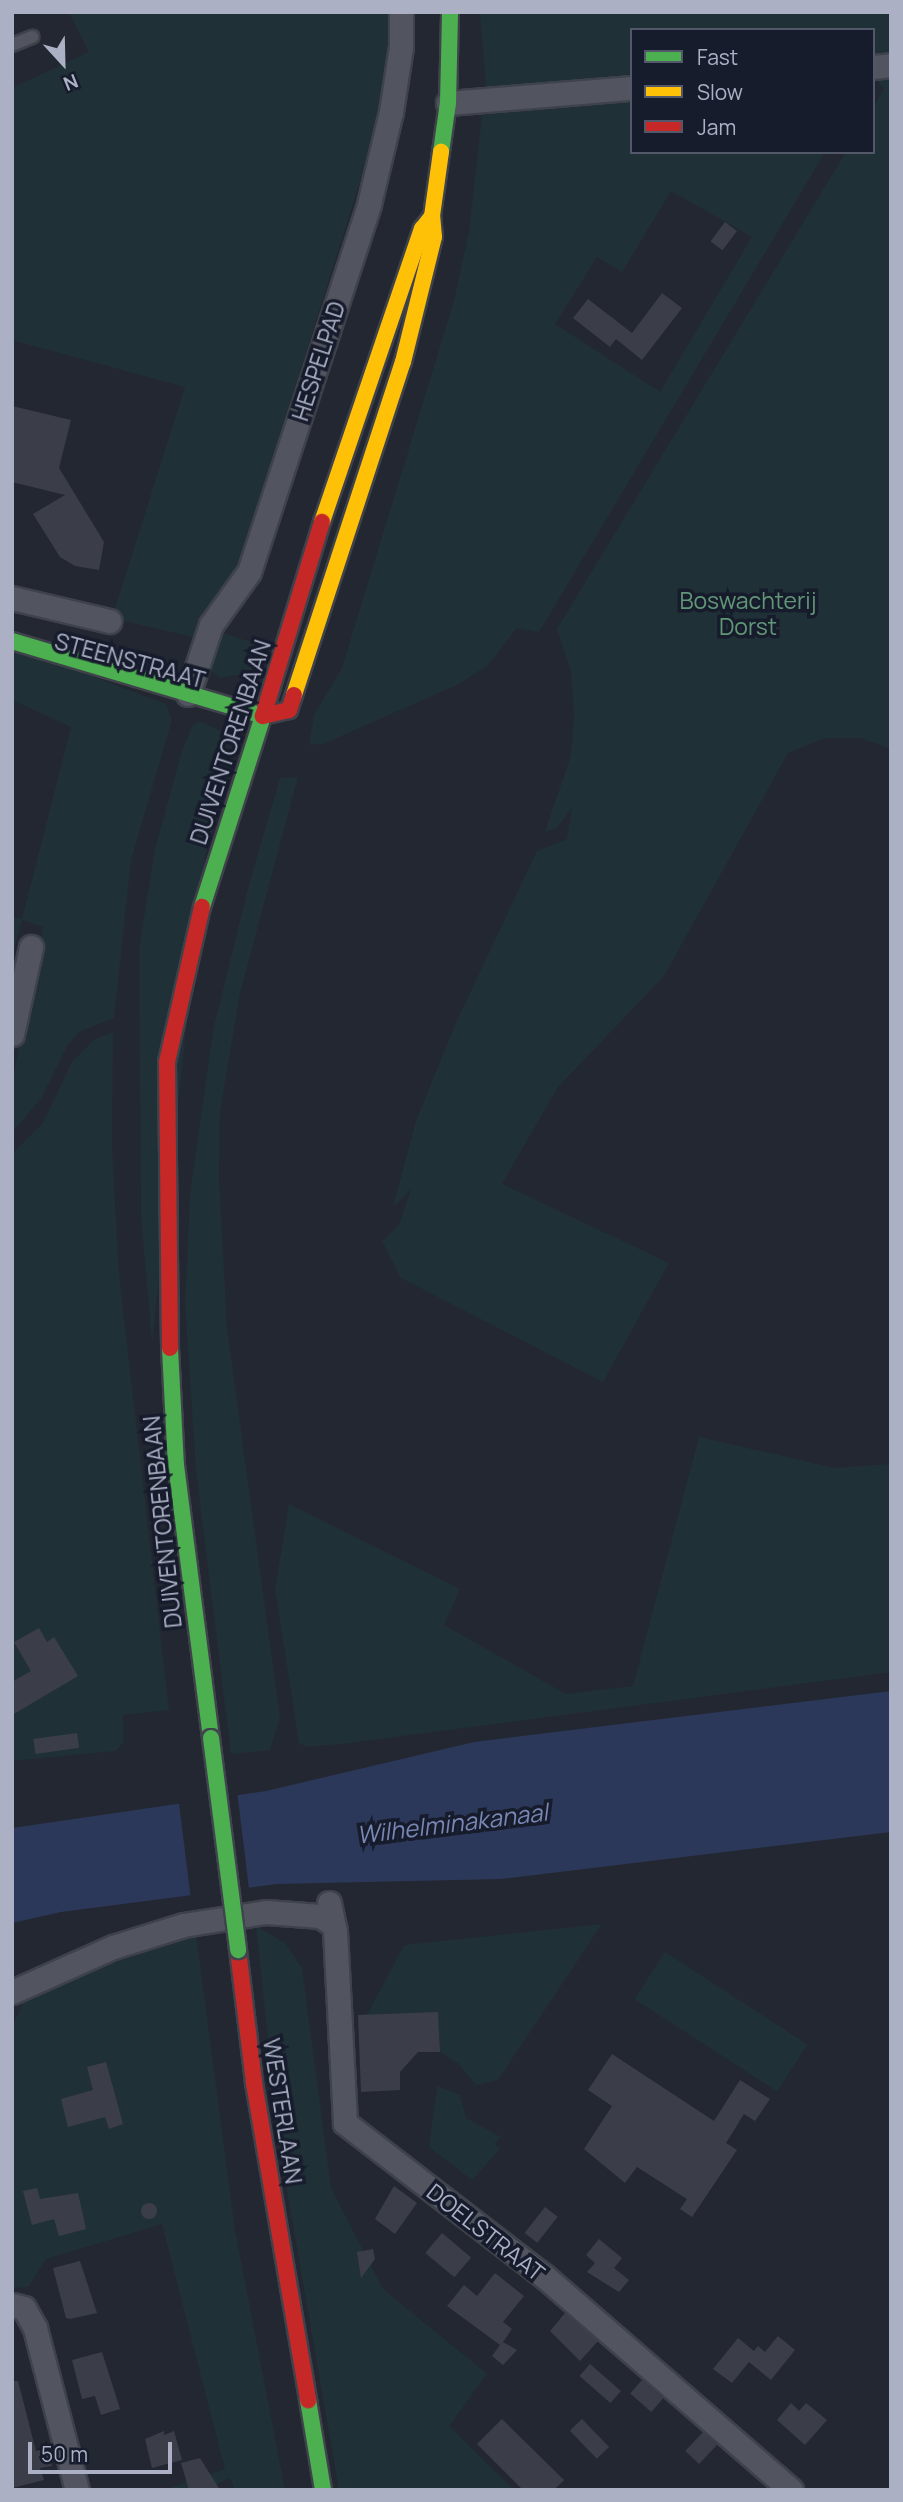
<!DOCTYPE html>
<style>
body{margin:0}
#map{position:relative;width:903px;height:2502px;overflow:hidden;background:#232731;font-family:Manrope,sans-serif}
div>[style]{position:absolute}
[style*='--x']{left:calc(var(--x)*1px);top:calc(var(--y)*1px);width:calc(var(--w)*1px);rotate:calc(var(--a)*1deg)}
.green>*{inset:0;background:#203037;transform-origin:0 0}
.water>*{inset:0;background:#2c3859}
.pier>*{inset:0;background:#232731;transform-origin:0 0}
.building>*{inset:0;background:#3b3e48;transform-origin:0 0}
.round{border-radius:50%}
.roads{filter:drop-shadow(2px 0 #3f424b) drop-shadow(-2px 0 #3f424b) drop-shadow(0 2px #3f424b) drop-shadow(0 -2px #3f424b)}
.lane>*{height:12px;margin:-6px;padding:0 6px;transform-origin:6px;border-radius:6px;background:#525560}
.street>*{height:23px;margin:-11.5px;padding:0 11.5px;transform-origin:11.5px;border-radius:11.5px;background:#525560}
.fast>*{height:16px;margin:-8px;padding:0 8px;transform-origin:8px;border-radius:8px;background:#4caf50}
.slow>*{height:16px;margin:-8px;padding:0 8px;transform-origin:8px;border-radius:8px;background:#ffc107}
.jam>*{height:16px;margin:-8px;padding:0 8px;transform-origin:8px;border-radius:8px;background:#c62828}
.bridges{filter:drop-shadow(2px 0 #40444e) drop-shadow(-2px 0 #40444e) drop-shadow(0 2px #40444e) drop-shadow(0 -2px #40444e)}
.fast-bridge>*{height:16px;margin:-8px;padding:0 8px;transform-origin:8px;border-radius:8px;background:#4caf50}
span{translate:-50% -50%;white-space:nowrap;text-align:center;line-height:1.15;-webkit-text-stroke:7px #171c2c;paint-order:stroke}
.street-label{font-size:23px;color:#abb0c5}
.park-label{font-size:23px;color:#619677}
.water-label{font-size:24px;color:#7887b4;font-style:italic}
.frame{position:absolute;inset:0;border:14px solid #abb0c5;pointer-events:none}
.legend{position:absolute;left:630px;top:28px;width:245px;height:126px;box-sizing:border-box;background:#171c2c;border:2px solid #525769;margin:0;padding:9px 12px;list-style:none;font-size:21px;color:#abb0c5}
.legend li{display:flex;align-items:center;gap:14px;height:35px}
.legend b{width:35px;border:2px solid #525769}
.north{position:absolute;left:28px;top:28px;width:70px;height:70px;-webkit-text-stroke:5px #171c2c;paint-order:stroke;rotate:158deg;font-size:19px;font-weight:700;line-height:28px;text-align:center;color:#abb0c5}
.north::after{content:'';display:block;margin:auto;width:24px;height:32px;background:#abb0c5;clip-path:polygon(50% 0,100% 100%,50% 72%,0 100%)}
.scale{position:absolute;left:28px;top:2442px;width:144px;height:32px;box-sizing:border-box;border:4px solid #abb0c5;border-top:0;padding-left:9px;font-size:21px;line-height:24px;white-space:nowrap;color:#abb0c5;-webkit-text-stroke:5px #171c2c;paint-order:stroke}
</style>
<div id="map">
<div class="green">
<div style="clip-path:polygon(69px 12px,393px 12px,394px 43px,362px 176px,245px 545px,238px 580px,201px 639px,112px 618px,185px 387px,12px 340px,12px 88px,89px 52px)"></div>
<div style="clip-path:polygon(480px 12px,891px 12px,891px 749px,860px 738px,825px 738px,788px 753px,664px 976px,558px 1087px,502px 1184px,669px 1263px,603px 1382px,401px 1278px,382px 1241px,399px 1225px,411px 1189px,393px 1207px,416px 1121px,455px 1025px,537px 851px,567px 839px,572px 808px,557px 828px,545px 832px,571px 755px,574px 715px,571px 671px,557px 629px,846px 152px,873px 152px,873px 108px,884px 89px,873px 75px,873px 30px,632px 30px,632px 74px,486px 89px)"></div>
<div style="clip-path:polygon(evenodd,632px 100px,632px 152px,825px 152px,539px 632px,517px 628px,488px 665px,459px 684px,323px 744px,309px 745px,314px 715px,342px 668px,454px 301px,469px 232px,482px 115px,632px 100px,671px 191px,752px 237px,660px 392px,555px 324px,597px 257px,622px 272px,671px 191px)"></div>
<div style="clip-path:polygon(226px 634px,270px 648px,249px 673px,219px 678px,211px 670px,209px 659px,218px 635px)"></div>
<div style="clip-path:polygon(12px 646px,166px 704px,172px 720px,131px 860px,114px 1018px,79px 1032px,67px 1046px,41px 1098px,12px 1133px,12px 1082px,43px 927px,22px 920px,12px 957px,12px 917px,22px 919px,71px 727px,12px 700px)"></div>
<div style="clip-path:polygon(199px 721px,223px 732px,233px 762px,205px 856px,152px 1343px,141px 1216px,139px 948px,155px 849px,182px 751px,192px 726px)"></div>
<div style="clip-path:polygon(298px 777px,240px 993px,220px 1112px,219px 1177px,227px 1328px,280px 1717px,270px 1750px,231px 1754px,196px 1471px,185px 1303px,190px 1194px,213px 1030px,249px 885px,280px 778px)"></div>
<div style="clip-path:polygon(113px 1032px,112px 1145px,119px 1274px,169px 1710px,123px 1715px,124px 1742px,115px 1751px,12px 1761px,12px 1154px,43px 1123px,72px 1062px,95px 1039px)"></div>
<div style="clip-path:polygon(699px 1437px,835px 1468px,891px 1464px,891px 1672px,341px 1744px,306px 1747px,299px 1743px,275px 1589px,289px 1504px,460px 1589px,444px 1625px,566px 1694px,633px 1686px)"></div>
<div style="clip-path:polygon(602px 1924px,498px 2080px,476px 2085px,459px 2064px,440px 2052px,438px 2012px,367px 2015px,404px 1945px)"></div>
<div style="clip-path:polygon(256px 1926px,285px 1943px,302px 1968px,331px 2188px,383px 2289px,487px 2374px,449px 2426px,514px 2490px,339px 2490px,280px 2150px)"></div>
<div style="clip-path:polygon(196px 1934px,235px 2230px,285px 2490px,235px 2490px,230px 2478px,204px 2490px,164px 2490px,225px 2469px,162px 2224px,46px 2259px,28px 2287px,12px 2288px,12px 2027px,28px 1993px)"></div>
<div style="left:665px;top:1952px;width:170px;height:56px;rotate:33deg"></div>
<div style="clip-path:polygon(437px 2086px,460px 2095px,466px 2118px,501px 2137px,494px 2144px,500px 2149px,472px 2180px,429px 2147px)"></div>
</div>
<div class="water">
<div style="clip-path:polygon(891px 1691px,891px 1832px,501px 1879px,277px 1884px,61px 1912px,12px 1923px,12px 1828px,266px 1791px,474px 1742px)"></div>
</div>
<div class="pier">
<div style="left:237px;top:1791px;width:101px;height:59px;rotate:83deg"></div>
</div>
<div class="building">
<div style="left:725px;top:222px;width:15px;height:24px;rotate:37deg"></div>
<div style="clip-path:polygon(662px 293px,682px 308px,642px 360px,616px 339px,610px 347px,573px 318px,588px 299px,632px 333px)"></div>
<div style="clip-path:polygon(12px 406px,71px 420px,59px 468px,104px 542px,99px 570px,75px 566px,60px 557px,33px 514px,65px 495px,12px 482px)"></div>
<div style="clip-path:polygon(39px 1628px,47px 1642px,54px 1637px,78px 1676px,12px 1715px,12px 1682px,31px 1671px,14px 1642px)"></div>
<div style="left:77px;top:1733px;width:15px;height:44px;rotate:82deg"></div>
<div style="clip-path:polygon(438px 2012px,440px 2052px,418px 2052px,400px 2072px,400px 2090px,361px 2092px,358px 2015px)"></div>
<div style="clip-path:polygon(612px 2054px,714px 2121px,740px 2080px,770px 2099px,755px 2121px,744px 2114px,726px 2143px,737px 2150px,692px 2217px,680px 2209px,687px 2199px,637px 2167px,625px 2183px,584px 2149px,612px 2106px,588px 2090px)"></div>
<div style="clip-path:polygon(106px 2062px,123px 2124px,109px 2129px,105px 2117px,68px 2127px,61px 2099px,93px 2090px,87px 2067px)"></div>
<div style="clip-path:polygon(394px 2186px,417px 2203px,395px 2234px,375px 2219px)"></div>
<div style="clip-path:polygon(37px 2188px,40px 2199px,78px 2193px,86px 2229px,59px 2236px,54px 2219px,32px 2225px,23px 2191px)"></div>
<div class="round" style="left:141px;top:2203px;width:16px;height:16px"></div>
<div style="left:545px;top:2207px;width:16px;height:33px;rotate:38deg"></div>
<div style="left:442px;top:2233px;width:38px;height:26px;rotate:40deg"></div>
<div style="clip-path:polygon(599px 2239px,622px 2258px,614px 2268px,629px 2280px,619px 2292px,587px 2272px,595px 2263px,586px 2255px)"></div>
<div style="clip-path:polygon(373px 2249px,375px 2259px,361px 2278px,357px 2252px)"></div>
<div style="clip-path:polygon(80px 2261px,97px 2313px,70px 2319px,66px 2318px,53px 2268px)"></div>
<div style="clip-path:polygon(495px 2273px,524px 2296px,503px 2322px,512px 2329px,503px 2342px,517px 2350px,503px 2365px,492px 2356px,500px 2345px,447px 2306px,464px 2285px,477px 2296px)"></div>
<div style="clip-path:polygon(565px 2313px,598px 2341px,580px 2361px,550px 2331px)"></div>
<div style="clip-path:polygon(778px 2336px,795px 2350px,771px 2380px,749px 2362px,732px 2383px,713px 2369px,738px 2338px,754px 2351px,758px 2346px,765px 2352px)"></div>
<div style="clip-path:polygon(102px 2352px,120px 2409px,101px 2415px,95px 2396px,82px 2399px,72px 2360px)"></div>
<div style="left:590px;top:2364px;width:41px;height:16px;rotate:41deg"></div>
<div style="left:642px;top:2380px;width:28px;height:18px;rotate:41deg"></div>
<div style="clip-path:polygon(12px 2381px,18px 2381px,36px 2451px,47px 2448px,52px 2466px,40px 2468px,44px 2480px,12px 2488px)"></div>
<div style="clip-path:polygon(791px 2403px,799px 2411px,806px 2403px,827px 2420px,805px 2445px,777px 2420px)"></div>
<div style="clip-path:polygon(502px 2419px,564px 2480px,554px 2490px,523px 2490px,477px 2444px)"></div>
<div style="left:582px;top:2419px;width:39px;height:17px;rotate:46deg"></div>
<div style="clip-path:polygon(164px 2431px,164px 2435px,174px 2431px,182px 2460px,152px 2468px,145px 2439px)"></div>
<div style="left:703px;top:2432px;width:19px;height:26px;rotate:43deg"></div>
<div style="clip-path:polygon(200px 2458px,220px 2490px,189px 2490px,181px 2463px)"></div>
</div>
<div class="roads">
<div class="lane">
<div style="--x:12;--y:45;--w:22;--a:-22"></div>
</div>
<div class="street">
<div style="--x:873;--y:67;--w:18;--a:-6"></div>
<div style="--x:448;--y:103;--w:185;--a:-4.7"></div>
<div style="--x:12;--y:598;--w:100;--a:13.3"></div>
<div style="--x:188;--y:694;--w:73;--a:-71.6"></div>
<div style="--x:211;--y:625;--w:65;--a:-54.4"></div>
<div style="--x:249;--y:572;--w:387;--a:-71.9"></div>
<div style="--x:369;--y:204;--w:95;--a:-76.6"></div>
<div style="--x:391;--y:112;--w:66;--a:-81.3"></div>
<div style="--x:401;--y:47;--w:35;--a:-90"></div>
<div style="--x:12;--y:1034;--w:89;--a:-77.7"></div>
<div style="--x:329;--y:1903;--w:29;--a:78"></div>
<div style="--x:335;--y:1931;--w:192;--a:87"></div>
<div style="--x:345;--y:2123;--w:251;--a:37.6"></div>
<div style="--x:544;--y:2276;--w:327;--a:40.9"></div>
<div style="--x:12;--y:1992;--w:111;--a:-24"></div>
<div style="--x:113;--y:1947;--w:73;--a:-17.4"></div>
<div style="--x:183;--y:1925;--w:84;--a:-8.9"></div>
<div style="--x:266;--y:1912;--w:54;--a:4.2"></div>
<div style="--x:320;--y:1916;--w:13;--a:32"></div>
<div style="--x:12;--y:2305;--w:12;--a:14"></div>
<div style="--x:24;--y:2308;--w:23;--a:61"></div>
<div style="--x:35;--y:2328;--w:167;--a:75.5"></div>
</div>
<div class="fast">
<div style="--x:441;--y:152;--w:49;--a:-81.9"></div>
<div style="--x:448;--y:103;--w:91;--a:-88.7"></div>
<div style="--x:12;--y:641;--w:262;--a:16.6"></div>
<div style="--x:263;--y:716;--w:201;--a:107.7"></div>
<div style="--x:170;--y:1348;--w:117;--a:87.1"></div>
<div style="--x:176;--y:1465;--w:275;--a:82.7"></div>
<div style="--x:308;--y:2400;--w:91;--a:80.5"></div>
</div>
<div class="slow">
<div style="--x:322;--y:522;--w:310;--a:-71.2"></div>
<div style="--x:422;--y:229;--w:16;--a:-52"></div>
<div style="--x:294;--y:695;--w:350;--a:-71.9"></div>
<div style="--x:403;--y:362;--w:129;--a:-76.1"></div>
<div style="--x:434;--y:237;--w:21;--a:-95"></div>
<div style="--x:432;--y:216;--w:65;--a:-82"></div>
</div>
<div class="jam">
<div style="--x:294;--y:695;--w:16;--a:108"></div>
<div style="--x:289;--y:710;--w:27;--a:167"></div>
<div style="--x:263;--y:716;--w:203;--a:-73.1"></div>
<div style="--x:170;--y:1348;--w:286;--a:-90.6"></div>
<div style="--x:167;--y:1062;--w:159;--a:-77.3"></div>
<div style="--x:238;--y:1950;--w:134;--a:83.1"></div>
<div style="--x:254;--y:2083;--w:322;--a:80.3"></div>
</div>
</div>
<div class="bridges">
<div class="fast-bridge">
<div style="--x:211;--y:1738;--w:214;--a:82.7"></div>
</div>
</div>
<div class="street-label">
<span style="left:318px;top:361px;rotate:-72deg">HESPELPAD</span>
<span style="left:130px;top:660px;rotate:15deg">STEENSTRAAT</span>
<span style="left:230px;top:742px;rotate:-72deg">DUIVENTORENBAAN</span>
<span style="left:162px;top:1522px;rotate:-96deg">DUIVENTORENBAAN</span>
<span style="left:283px;top:2111px;rotate:81deg">WESTERLAAN</span>
<span style="left:486px;top:2232px;rotate:38deg">DOELSTRAAT</span>
</div>
<div class="park-label">
<span style="left:748px;top:613px">Boswachterij<br>Dorst</span>
</div>
<div class="water-label">
<span style="left:452px;top:1823px;rotate:-7deg">Wilhelminakanaal</span>
</div>
<div class="frame"></div>
<ul class="legend">
<li><b style="height:9px;background:#4caf50"></b>Fast</li>
<li><b style="height:9px;background:#ffc107"></b>Slow</li>
<li><b style="height:9px;background:#c62828"></b>Jam</li>
</ul>
<div class="north">N</div>
<div class="scale">50 m</div>
</div>
